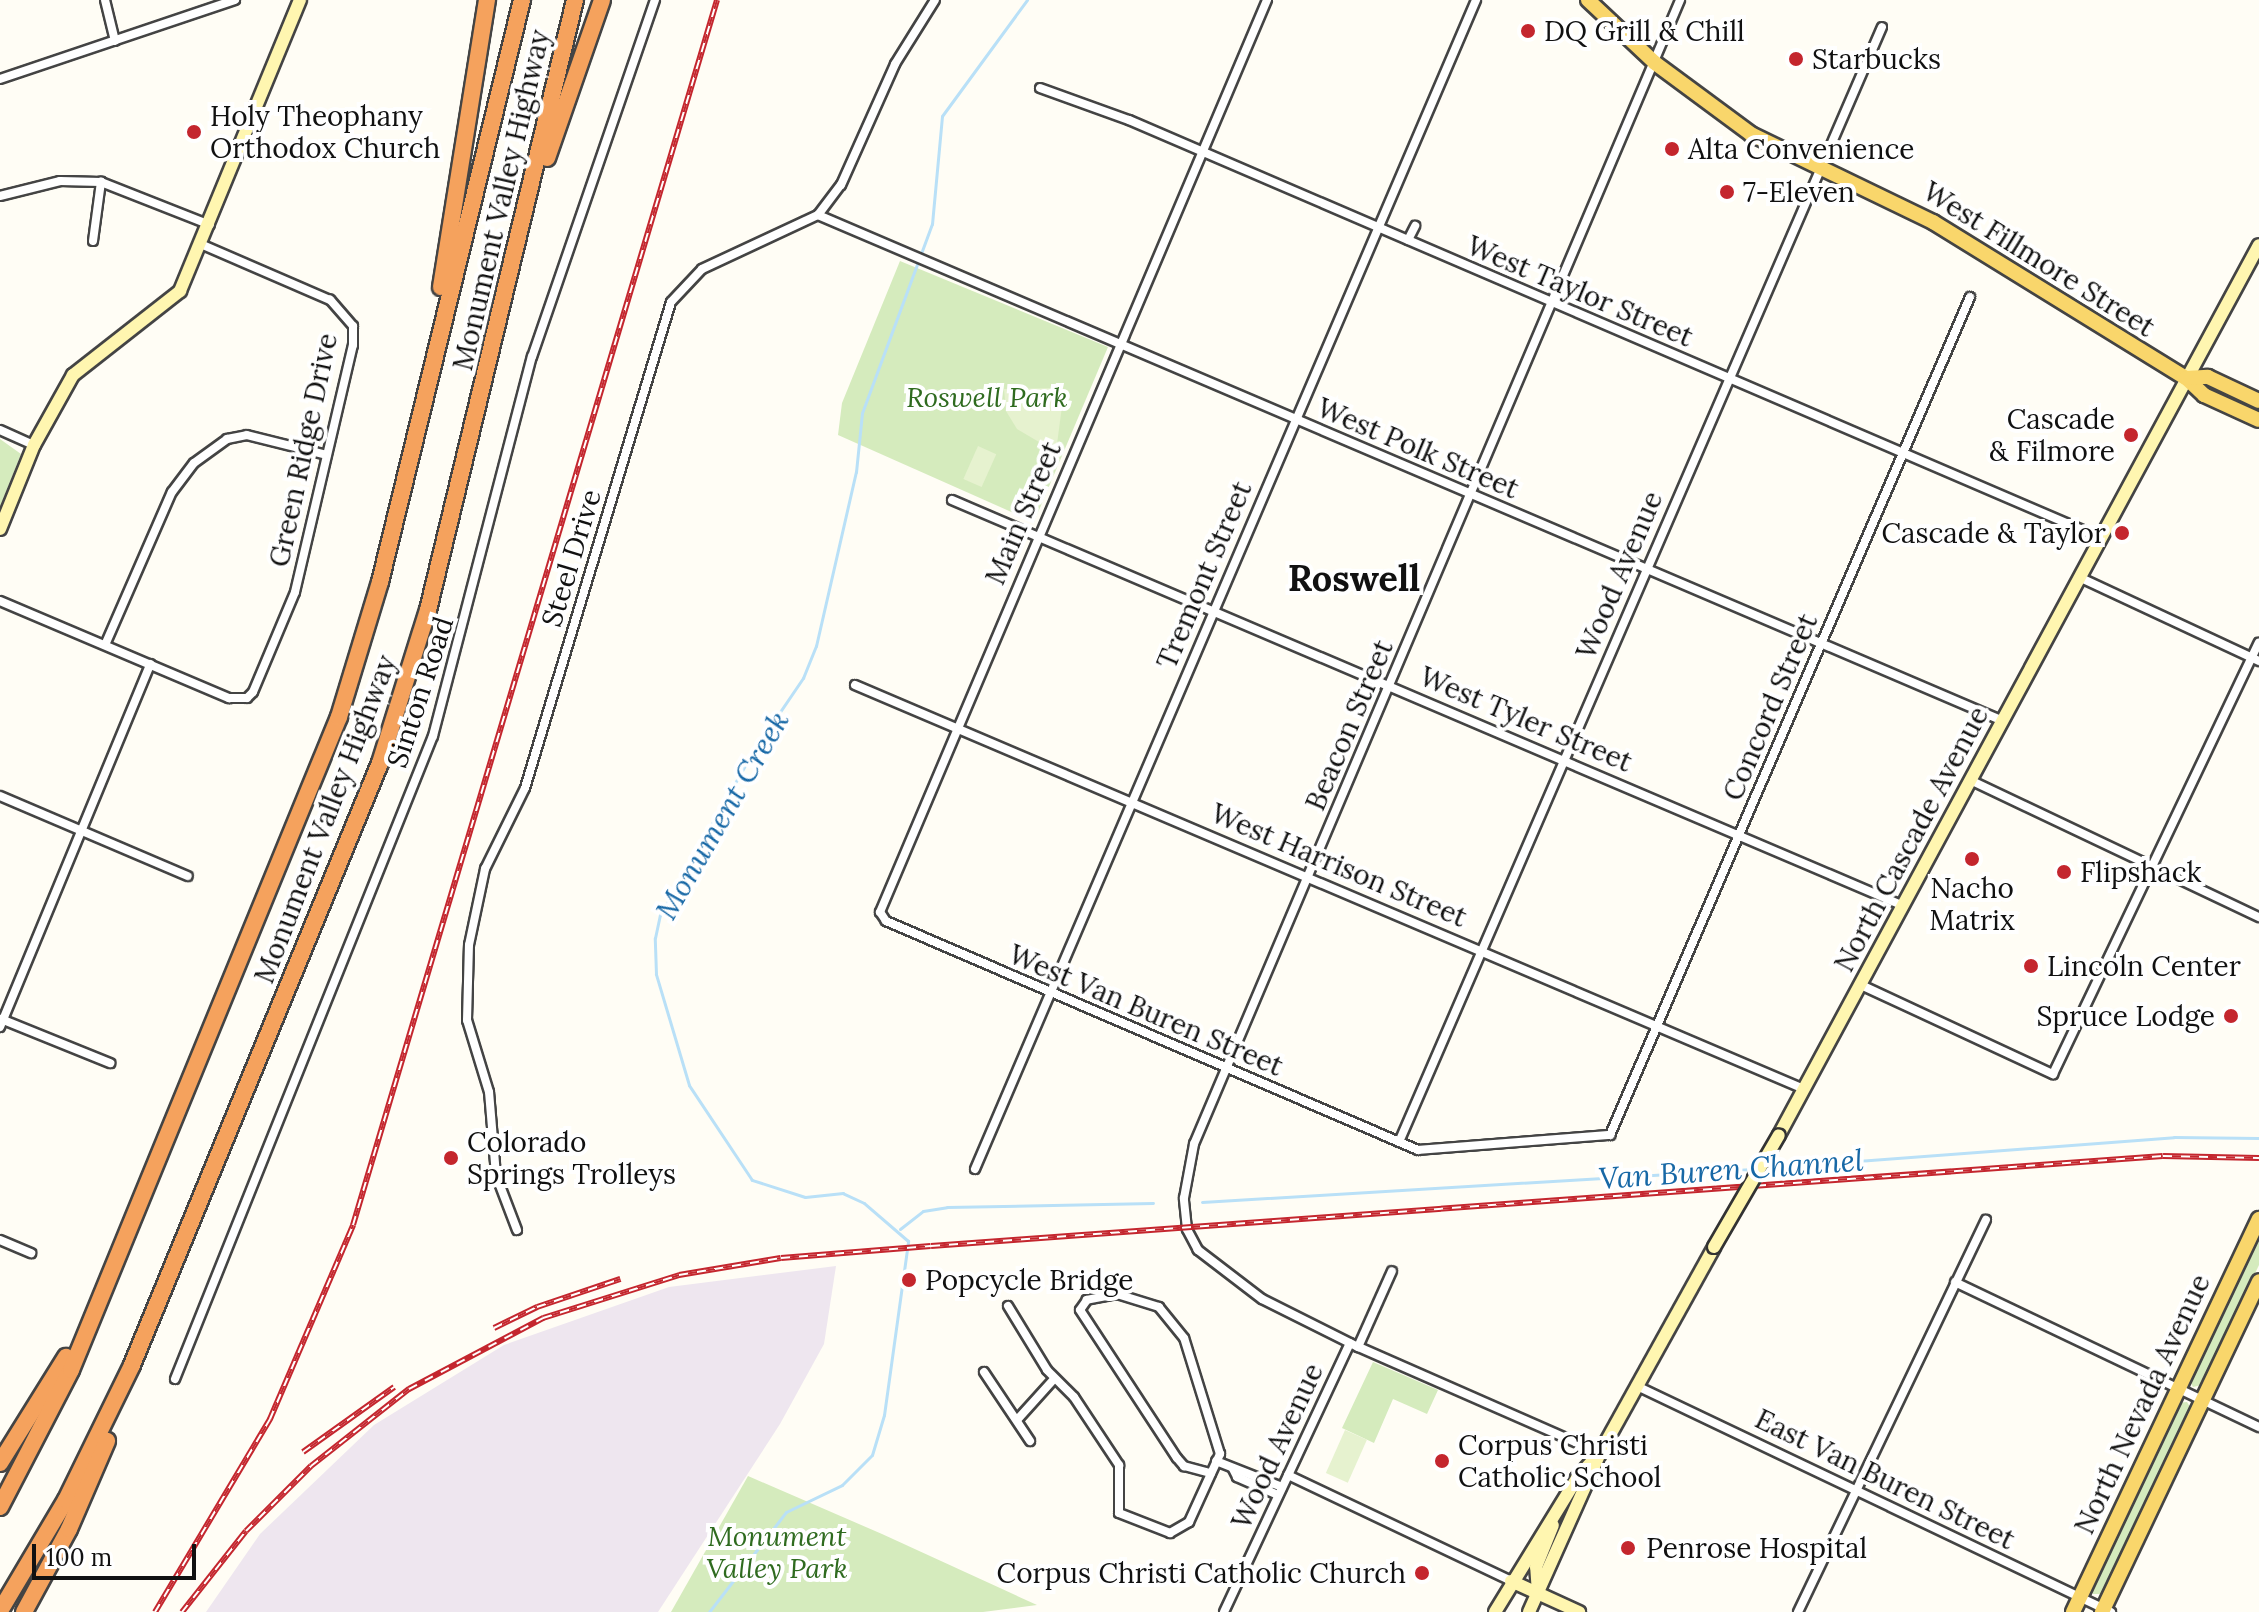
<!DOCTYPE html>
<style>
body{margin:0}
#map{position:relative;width:2259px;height:1612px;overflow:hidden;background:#fffdf5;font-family:Lora,serif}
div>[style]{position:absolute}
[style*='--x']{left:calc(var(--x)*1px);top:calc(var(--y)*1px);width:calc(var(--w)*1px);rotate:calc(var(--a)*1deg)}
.industrial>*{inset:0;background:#eee6ef}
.green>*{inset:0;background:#d5ebbd}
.pitch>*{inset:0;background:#e6f2cf;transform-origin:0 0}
.stream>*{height:3px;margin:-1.5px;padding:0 1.5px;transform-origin:1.5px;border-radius:1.5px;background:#b9e0f7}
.roads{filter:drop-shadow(2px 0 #444) drop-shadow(-2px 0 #444) drop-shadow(0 2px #444) drop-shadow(0 -2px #444)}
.street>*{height:8px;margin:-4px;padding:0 4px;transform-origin:4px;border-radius:4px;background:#fff}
.secondary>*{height:12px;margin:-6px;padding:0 6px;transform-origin:6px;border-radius:6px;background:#fff6b0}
.primary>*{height:14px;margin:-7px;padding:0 7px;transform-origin:7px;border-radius:7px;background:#f9d66b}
.highway>*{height:16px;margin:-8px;padding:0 8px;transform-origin:8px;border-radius:8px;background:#f5a25d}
.rail>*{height:6px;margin-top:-3px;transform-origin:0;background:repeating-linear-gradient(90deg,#fff 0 9px,#c4262e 0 18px);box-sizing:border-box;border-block:2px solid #c4262e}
.bridges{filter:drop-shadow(2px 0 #333) drop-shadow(-2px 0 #333) drop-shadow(0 2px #333) drop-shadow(0 -2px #333)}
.secondary-bridge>*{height:12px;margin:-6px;padding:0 6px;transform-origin:6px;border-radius:6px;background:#fff6b0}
.dots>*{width:22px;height:22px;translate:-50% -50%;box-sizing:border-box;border:4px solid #fff;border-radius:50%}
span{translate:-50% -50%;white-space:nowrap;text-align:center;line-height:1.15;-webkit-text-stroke:8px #fff;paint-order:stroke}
.poi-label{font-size:28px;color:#111}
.left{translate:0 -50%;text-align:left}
.right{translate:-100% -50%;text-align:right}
.street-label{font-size:28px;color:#111}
.park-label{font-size:28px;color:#2f6b1f;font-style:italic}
.water-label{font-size:30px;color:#1768a6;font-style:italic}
.district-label{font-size:36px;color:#111;font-weight:700}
.scale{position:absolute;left:32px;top:1544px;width:164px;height:36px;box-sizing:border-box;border:4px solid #111;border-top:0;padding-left:10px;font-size:24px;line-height:28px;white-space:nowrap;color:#111;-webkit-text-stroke:6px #fff;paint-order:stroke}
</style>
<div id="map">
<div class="industrial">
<div style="clip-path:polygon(836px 1266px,824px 1344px,780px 1424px,658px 1612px,206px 1612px,260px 1534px,374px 1425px,504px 1345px,669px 1287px)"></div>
</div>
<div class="green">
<div style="clip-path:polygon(900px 261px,1108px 347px,1034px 522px,838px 435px,842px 403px)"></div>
<div style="clip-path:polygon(0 439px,21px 454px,0 507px)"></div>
<div style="clip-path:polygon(2259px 1230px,2259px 1265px,2202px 1385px,2193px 1387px,2189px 1379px)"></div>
<div style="clip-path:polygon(1373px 1362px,1438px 1390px,1427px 1414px,1393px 1399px,1374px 1443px,1342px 1428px)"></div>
<div style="clip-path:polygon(2187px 1402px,2192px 1410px,2104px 1594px,2093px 1594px,2090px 1587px,2177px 1403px)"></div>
<div style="clip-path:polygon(748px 1476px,882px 1534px,1037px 1605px,983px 1612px,671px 1612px)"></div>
</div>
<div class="pitch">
<div style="clip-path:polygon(1058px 388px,1064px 391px,1057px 444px,1039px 442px,1017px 429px,1006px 411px,1004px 389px)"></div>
<div style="left:978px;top:446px;width:20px;height:36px;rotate:24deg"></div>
<div style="left:1345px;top:1430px;width:24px;height:47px;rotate:24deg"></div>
</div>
<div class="stream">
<div style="--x:1764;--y:1168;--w:411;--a:-4.3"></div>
<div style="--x:2174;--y:1137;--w:85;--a:0.7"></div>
<div style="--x:1202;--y:1202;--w:552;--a:-3.43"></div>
<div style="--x:900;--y:1229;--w:29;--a:-38"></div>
<div style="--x:923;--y:1211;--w:24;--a:-9"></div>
<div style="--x:947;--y:1207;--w:206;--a:-1.1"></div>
<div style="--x:709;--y:1612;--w:126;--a:-52.4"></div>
<div style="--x:786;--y:1512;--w:62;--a:-25.7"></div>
<div style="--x:842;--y:1485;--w:42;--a:-45"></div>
<div style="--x:872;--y:1455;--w:42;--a:-73.3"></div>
<div style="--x:884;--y:1415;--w:176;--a:-82.1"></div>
<div style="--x:908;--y:1241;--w:58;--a:-139.2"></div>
<div style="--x:864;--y:1203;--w:23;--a:-155"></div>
<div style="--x:843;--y:1193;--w:38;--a:174"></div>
<div style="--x:805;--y:1197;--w:56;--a:-162.2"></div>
<div style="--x:752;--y:1180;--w:114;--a:-123.6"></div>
<div style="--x:689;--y:1085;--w:116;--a:-106.6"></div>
<div style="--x:656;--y:974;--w:36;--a:-92"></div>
<div style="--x:655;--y:938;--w:24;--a:-78"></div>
<div style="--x:660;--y:915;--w:186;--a:-60.4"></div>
<div style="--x:752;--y:753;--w:91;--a:-55.8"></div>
<div style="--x:803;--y:678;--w:35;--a:-68"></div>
<div style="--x:816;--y:646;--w:179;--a:-77.1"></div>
<div style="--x:856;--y:472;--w:59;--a:-84.2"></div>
<div style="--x:862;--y:413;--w:202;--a:-69.7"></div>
<div style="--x:932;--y:224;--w:108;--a:-84.7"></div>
<div style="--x:942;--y:116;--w:144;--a:-53.8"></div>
</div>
<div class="roads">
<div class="street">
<div style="--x:105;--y:0;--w:42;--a:76.3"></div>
<div style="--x:1267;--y:0;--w:991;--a:112.99"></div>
<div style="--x:880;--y:912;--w:11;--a:56"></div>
<div style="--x:886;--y:921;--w:579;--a:23.29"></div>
<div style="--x:1418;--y:1150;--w:193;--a:-4.5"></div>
<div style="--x:1610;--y:1135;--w:912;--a:-66.75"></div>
<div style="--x:0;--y:79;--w:248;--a:-18.6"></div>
<div style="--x:1040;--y:88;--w:95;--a:19.8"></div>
<div style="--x:1129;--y:120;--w:1058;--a:23.27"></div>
<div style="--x:0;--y:196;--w:62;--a:-14"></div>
<div style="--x:60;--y:181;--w:41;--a:1.4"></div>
<div style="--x:101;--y:182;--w:117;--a:21.5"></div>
<div style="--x:818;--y:215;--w:1286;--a:23.12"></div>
<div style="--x:1408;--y:240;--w:16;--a:-63"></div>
<div style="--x:93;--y:241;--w:60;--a:-82.3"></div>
<div style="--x:0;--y:430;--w:37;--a:24"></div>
<div style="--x:952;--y:500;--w:1035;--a:23.1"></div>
<div style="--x:2079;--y:577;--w:199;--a:25"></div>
<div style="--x:0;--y:601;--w:249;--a:23"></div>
<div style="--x:229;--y:698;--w:18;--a:0"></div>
<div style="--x:247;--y:698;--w:8;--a:-45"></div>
<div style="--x:253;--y:692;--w:108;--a:-67.2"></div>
<div style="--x:295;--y:592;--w:254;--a:-76.8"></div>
<div style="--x:353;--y:345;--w:19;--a:-90"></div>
<div style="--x:353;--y:326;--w:35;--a:-131"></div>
<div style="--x:330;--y:300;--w:138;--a:-156.6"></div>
<div style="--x:105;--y:645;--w:167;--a:-66.4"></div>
<div style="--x:172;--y:492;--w:36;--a:-53"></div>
<div style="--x:194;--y:463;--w:41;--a:-36"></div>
<div style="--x:227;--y:439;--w:20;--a:-11"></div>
<div style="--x:247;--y:435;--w:82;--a:14"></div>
<div style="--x:855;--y:685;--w:1031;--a:23.06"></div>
<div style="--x:1970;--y:780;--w:320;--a:25.4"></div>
<div style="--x:0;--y:796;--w:204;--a:23.1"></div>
<div style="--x:1861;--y:985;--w:212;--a:24.9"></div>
<div style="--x:2053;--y:1074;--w:478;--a:-64.5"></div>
<div style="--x:1;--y:1019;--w:118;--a:22"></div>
<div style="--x:0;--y:1027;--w:393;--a:-67.5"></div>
<div style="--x:1399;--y:1142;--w:1215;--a:-66.58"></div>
<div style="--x:975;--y:1169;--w:1272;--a:-66.8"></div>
<div style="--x:517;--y:1230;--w:59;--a:-110.9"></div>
<div style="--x:496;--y:1175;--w:83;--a:-94.8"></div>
<div style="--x:489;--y:1092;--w:75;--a:-107"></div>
<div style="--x:467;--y:1020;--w:75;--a:-88.5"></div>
<div style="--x:469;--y:945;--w:78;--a:-78.1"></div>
<div style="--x:485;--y:869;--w:90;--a:-63.7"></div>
<div style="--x:525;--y:788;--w:507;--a:-73.28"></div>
<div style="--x:671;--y:302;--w:45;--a:-46.8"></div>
<div style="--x:702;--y:269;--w:128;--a:-25"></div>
<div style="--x:818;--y:215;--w:38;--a:-53"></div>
<div style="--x:841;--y:185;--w:133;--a:-65.9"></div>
<div style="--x:895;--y:64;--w:75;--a:-58"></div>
<div style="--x:0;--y:1240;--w:34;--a:23"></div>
<div style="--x:1955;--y:1282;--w:337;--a:25.5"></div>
<div style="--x:1008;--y:1306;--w:75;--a:58.6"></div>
<div style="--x:1047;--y:1370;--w:38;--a:45"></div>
<div style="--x:1074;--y:1397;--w:82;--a:56.5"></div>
<div style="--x:1119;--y:1465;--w:48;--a:90"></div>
<div style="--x:1119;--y:1513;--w:55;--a:21.4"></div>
<div style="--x:1170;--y:1533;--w:22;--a:-30"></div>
<div style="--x:1189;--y:1522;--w:75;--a:-65.5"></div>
<div style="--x:1220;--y:1454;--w:121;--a:-107.2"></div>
<div style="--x:1184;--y:1338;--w:40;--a:-129"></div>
<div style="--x:1159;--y:1307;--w:44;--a:-162.8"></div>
<div style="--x:1117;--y:1294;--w:31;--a:169"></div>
<div style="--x:1087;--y:1300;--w:12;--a:125"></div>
<div style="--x:1080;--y:1310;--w:177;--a:56.8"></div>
<div style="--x:1177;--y:1458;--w:11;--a:49"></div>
<div style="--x:1184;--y:1466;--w:28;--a:15"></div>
<div style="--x:1358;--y:1347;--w:83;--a:-65.9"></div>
<div style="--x:984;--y:1372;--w:83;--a:56.3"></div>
<div style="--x:175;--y:1379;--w:693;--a:-68.14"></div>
<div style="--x:433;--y:736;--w:392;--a:-75.4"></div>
<div style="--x:532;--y:357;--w:378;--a:-71"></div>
<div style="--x:1639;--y:1387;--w:523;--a:25.49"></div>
<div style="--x:1017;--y:1420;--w:55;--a:-47.9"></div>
<div style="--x:1600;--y:1453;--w:264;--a:-156.3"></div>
<div style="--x:1358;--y:1347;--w:107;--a:-153.4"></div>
<div style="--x:1262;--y:1299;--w:81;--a:-142.6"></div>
<div style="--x:1198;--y:1250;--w:24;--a:-118"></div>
<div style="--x:1187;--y:1229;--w:31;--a:-96"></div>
<div style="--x:1184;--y:1198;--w:55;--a:-79.5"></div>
<div style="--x:1194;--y:1144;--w:1243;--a:-66.98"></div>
<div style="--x:1216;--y:1461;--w:71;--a:21.5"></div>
<div style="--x:1233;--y:1469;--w:9;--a:63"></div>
<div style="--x:1237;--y:1477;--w:45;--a:23.7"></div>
<div style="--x:1288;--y:1475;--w:247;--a:25.4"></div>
<div style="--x:1224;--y:1612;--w:297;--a:-64.9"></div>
<div style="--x:1798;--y:1612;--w:435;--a:-64.4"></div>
</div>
<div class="secondary">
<div style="--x:0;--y:529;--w:91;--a:-68"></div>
<div style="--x:34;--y:445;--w:80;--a:-60.9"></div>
<div style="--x:73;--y:375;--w:136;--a:-38.1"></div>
<div style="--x:180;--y:291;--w:315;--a:-67.6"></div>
<div style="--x:1779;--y:1135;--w:1011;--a:-61.66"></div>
<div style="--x:1511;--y:1581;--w:75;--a:24.5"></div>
<div style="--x:1538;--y:1593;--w:26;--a:-94"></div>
<div style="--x:1536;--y:1567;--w:45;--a:-68"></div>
<div style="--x:1495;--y:1612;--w:157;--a:-58.5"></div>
<div style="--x:1577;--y:1478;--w:27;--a:-48"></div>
<div style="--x:1529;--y:1612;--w:174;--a:-65.9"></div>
<div style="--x:1600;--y:1453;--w:235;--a:-61"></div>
</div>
<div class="primary">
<div style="--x:1588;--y:0;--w:92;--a:43.2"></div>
<div style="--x:1655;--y:63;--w:119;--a:36.5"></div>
<div style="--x:1751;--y:134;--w:202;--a:25.8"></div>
<div style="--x:1933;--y:222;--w:297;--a:31.7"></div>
<div style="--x:2186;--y:378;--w:25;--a:43"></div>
<div style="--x:2204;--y:395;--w:60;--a:24.4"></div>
<div style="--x:2186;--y:378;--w:22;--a:-3"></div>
<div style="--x:2208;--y:377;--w:56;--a:25.2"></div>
<div style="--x:2073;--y:1612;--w:435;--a:-64.7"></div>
<div style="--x:2102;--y:1612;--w:366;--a:-64.6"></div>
</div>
<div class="highway">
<div style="--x:547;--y:158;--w:167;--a:-70.8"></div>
<div style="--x:441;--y:287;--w:291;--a:-80.9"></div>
<div style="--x:0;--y:1463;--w:125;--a:-58.1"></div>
<div style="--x:0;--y:1507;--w:154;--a:-62.6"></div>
<div style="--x:71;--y:1370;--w:706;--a:-67.69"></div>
<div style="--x:339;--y:717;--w:141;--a:-73.1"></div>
<div style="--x:380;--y:582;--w:599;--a:-76.29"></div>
<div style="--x:0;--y:1611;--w:129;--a:-59.3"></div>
<div style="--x:66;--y:1500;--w:150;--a:-63.9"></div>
<div style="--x:132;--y:1365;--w:651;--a:-67.61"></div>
<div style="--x:380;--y:763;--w:160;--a:-72.6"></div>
<div style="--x:428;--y:610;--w:627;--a:-76.45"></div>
<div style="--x:24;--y:1612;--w:94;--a:-61.5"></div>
<div style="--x:69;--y:1529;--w:96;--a:-66.6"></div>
</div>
</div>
<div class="rail">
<div style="--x:494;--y:1328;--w:48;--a:-26"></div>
<div style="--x:537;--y:1307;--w:88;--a:-18.6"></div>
<div style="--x:303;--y:1452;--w:112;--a:-35.5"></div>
<div style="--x:155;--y:1612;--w:225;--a:-59.2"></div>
<div style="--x:270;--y:1419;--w:211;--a:-66.8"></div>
<div style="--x:353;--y:1225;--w:1278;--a:-73.45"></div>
<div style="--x:182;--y:1612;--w:103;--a:-51.7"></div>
<div style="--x:246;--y:1531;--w:92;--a:-45"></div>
<div style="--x:311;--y:1466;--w:125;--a:-38.2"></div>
<div style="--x:409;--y:1389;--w:152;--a:-27.9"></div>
<div style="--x:543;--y:1318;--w:143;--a:-17.5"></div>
<div style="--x:679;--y:1275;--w:103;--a:-9.5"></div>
<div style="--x:781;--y:1258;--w:150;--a:-4.6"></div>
<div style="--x:931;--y:1246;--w:1235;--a:-4.18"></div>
<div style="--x:2163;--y:1156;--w:96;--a:1.2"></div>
</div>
<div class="bridges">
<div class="secondary-bridge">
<div style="--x:1714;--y:1247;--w:129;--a:-59.9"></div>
</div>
</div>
<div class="dots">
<div style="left:1528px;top:31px;background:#c4262e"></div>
<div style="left:1796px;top:59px;background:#c4262e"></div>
<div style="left:194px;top:132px;background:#c4262e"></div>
<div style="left:1672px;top:149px;background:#c4262e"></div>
<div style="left:1727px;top:192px;background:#c4262e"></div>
<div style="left:2131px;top:435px;background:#c4262e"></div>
<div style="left:2122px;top:533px;background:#c4262e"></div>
<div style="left:1972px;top:859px;background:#c4262e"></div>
<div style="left:2064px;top:872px;background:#c4262e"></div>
<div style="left:2031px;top:966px;background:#c4262e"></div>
<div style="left:2231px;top:1016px;background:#c4262e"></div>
<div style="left:451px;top:1158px;background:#c4262e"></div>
<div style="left:909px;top:1280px;background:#c4262e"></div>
<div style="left:1442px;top:1461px;background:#c4262e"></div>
<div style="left:1628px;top:1548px;background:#c4262e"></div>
<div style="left:1422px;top:1573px;background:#c4262e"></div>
</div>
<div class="poi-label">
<span class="left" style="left:1544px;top:31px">DQ Grill &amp; Chill</span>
<span class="left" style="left:1812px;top:59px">Starbucks</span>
<span class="left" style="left:210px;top:132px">Holy Theophany<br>Orthodox Church</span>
<span class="left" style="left:1688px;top:149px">Alta Convenience</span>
<span class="left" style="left:1743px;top:192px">7-Eleven</span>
<span class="right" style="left:2115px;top:435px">Cascade<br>&amp; Filmore</span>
<span class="right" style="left:2106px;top:533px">Cascade &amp; Taylor</span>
<span class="left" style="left:2080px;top:872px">Flipshack</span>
<span style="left:1972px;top:904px">Nacho<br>Matrix</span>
<span class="left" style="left:2047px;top:966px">Lincoln Center</span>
<span class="right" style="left:2215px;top:1016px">Spruce Lodge</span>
<span class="left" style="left:467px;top:1158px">Colorado<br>Springs Trolleys</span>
<span class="left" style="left:925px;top:1280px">Popcycle Bridge</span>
<span class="left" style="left:1458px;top:1461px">Corpus Christi<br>Catholic School</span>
<span class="left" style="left:1646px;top:1548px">Penrose Hospital</span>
<span class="right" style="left:1406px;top:1573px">Corpus Christi Catholic Church</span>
</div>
<div class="street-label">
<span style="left:501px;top:200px;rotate:-77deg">Monument Valley Highway</span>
<span style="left:2039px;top:259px;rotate:32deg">West Fillmore Street</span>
<span style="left:1580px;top:291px;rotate:23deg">West Taylor Street</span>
<span style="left:1418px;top:448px;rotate:23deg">West Polk Street</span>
<span style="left:303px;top:450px;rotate:-78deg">Green Ridge Drive</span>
<span style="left:1023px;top:513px;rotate:-67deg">Main Street</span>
<span style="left:571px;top:558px;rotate:-73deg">Steel Drive</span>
<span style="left:1204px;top:575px;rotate:-67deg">Tremont Street</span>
<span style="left:1619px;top:575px;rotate:-67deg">Wood Avenue</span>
<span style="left:420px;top:692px;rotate:-72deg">Sinton Road</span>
<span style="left:1770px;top:707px;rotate:-67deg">Concord Street</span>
<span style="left:1526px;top:719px;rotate:23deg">West Tyler Street</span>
<span style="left:1349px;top:725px;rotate:-67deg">Beacon Street</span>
<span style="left:325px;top:819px;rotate:-69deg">Monument Valley Highway</span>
<span style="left:1911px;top:839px;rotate:-62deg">North Cascade Avenue</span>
<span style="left:1339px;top:865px;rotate:23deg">West Harrison Street</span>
<span style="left:1146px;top:1010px;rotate:23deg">West Van Buren Street</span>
<span style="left:2142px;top:1404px;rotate:-65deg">North Nevada Avenue</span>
<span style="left:1277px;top:1446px;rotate:-65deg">Wood Avenue</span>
<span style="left:1885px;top:1479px;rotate:26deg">East Van Buren Street</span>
</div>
<div class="park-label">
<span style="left:987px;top:397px">Roswell Park</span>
<span style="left:777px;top:1552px">Monument<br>Valley Park</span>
</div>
<div class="water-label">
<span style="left:722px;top:815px;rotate:-60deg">Monument Creek</span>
<span style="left:1731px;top:1169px;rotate:-4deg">Van Buren Channel</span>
</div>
<div class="district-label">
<span style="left:1354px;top:579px">Roswell</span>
</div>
<div class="scale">100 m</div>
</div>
